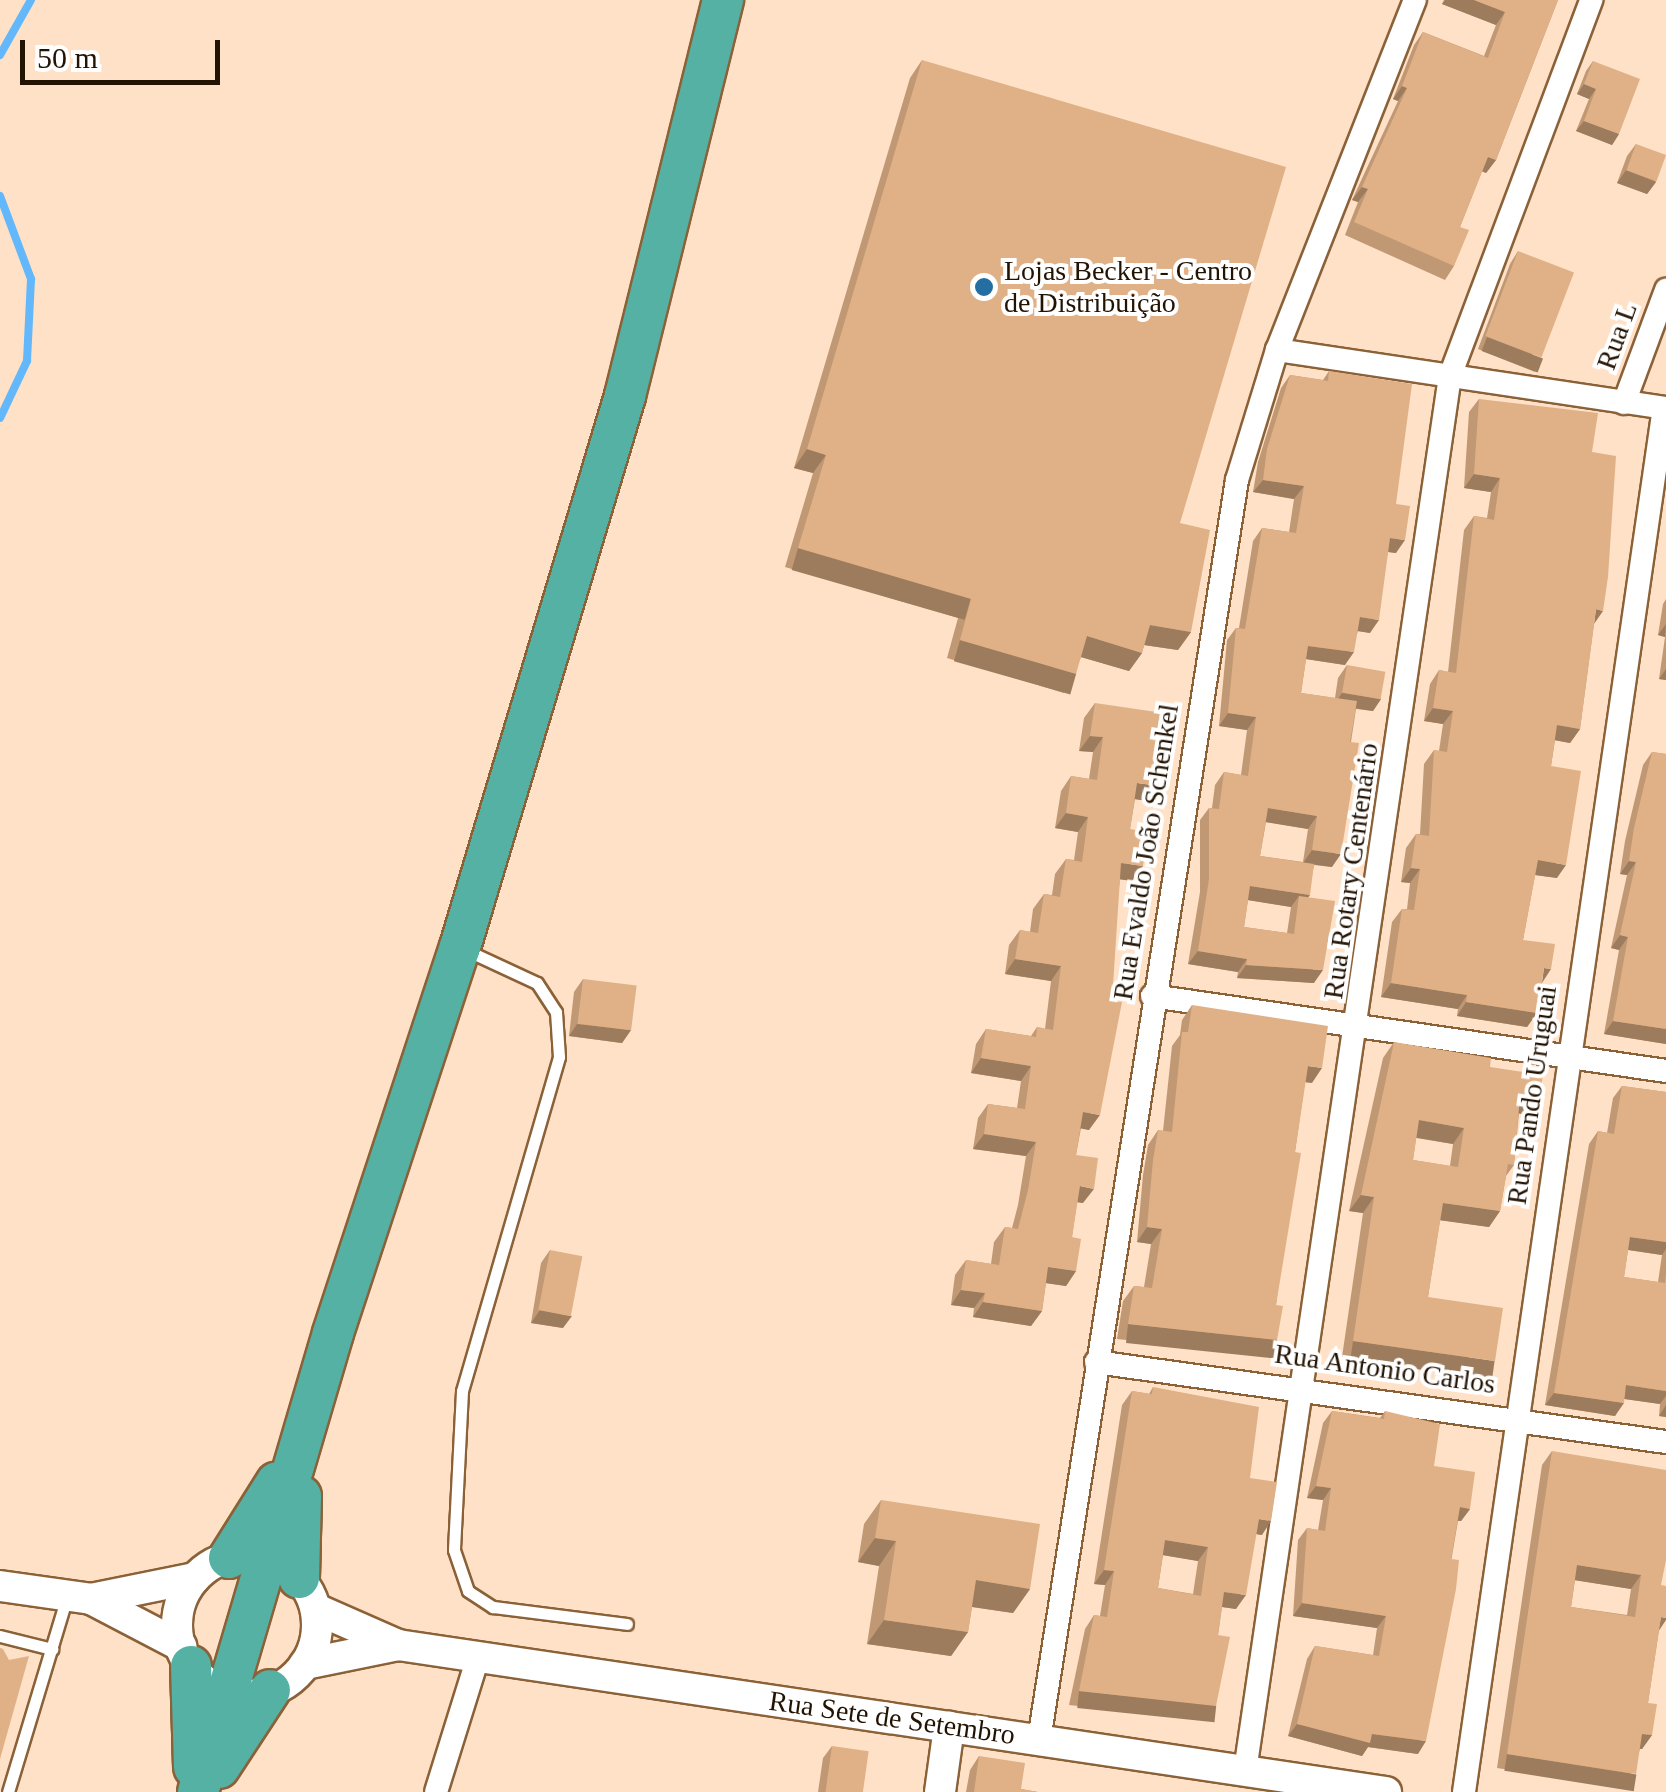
<!DOCTYPE html>
<meta charset="utf-8">
<style>
body{margin:0}
#map{position:relative;width:1666px;height:1792px;overflow:hidden;background:#fee1c7;font-family:"Times New Roman",serif}
div>[style]{position:absolute}
[style*='--x']{left:calc(var(--x)*1px);top:calc(var(--y)*1px);width:calc(var(--w)*1px);rotate:calc(var(--a)*1deg)}
.stream>*{height:8px;margin:-4px;padding:0 4px;transform-origin:4px;border-radius:4px;background:#62b8fa}
.roads{filter:drop-shadow(2px 0 #8b6138) drop-shadow(-2px 0 #8b6138) drop-shadow(0 2px #8b6138) drop-shadow(0 -2px #8b6138)}
.lane>*{height:11px;margin:-5.5px;padding:0 5.5px;transform-origin:5.5px;border-radius:5.5px;background:#fff}
.street>*{height:22px;margin:-11px;padding:0 11px;transform-origin:11px;border-radius:11px;background:#fff}
.secondary>*{height:30px;margin:-15px;padding:0 15px;transform-origin:15px;border-radius:15px;background:#fff}
.secondary>.ring{margin:-15px;padding:0;box-sizing:content-box;background:none;border:30px solid #fff;border-radius:50%}
.highway>*{height:40px;margin:-20px;padding:0 20px;transform-origin:20px;border-radius:20px;background:#54b1a4}
.wall>*{inset:0;background:#c19874}
.shaded-wall>*{inset:0;background:#9d7c5e;transform-origin:0 0}
.building>*{inset:0;background:#e0b187;transform-origin:0 0}
.dots>*{width:28px;height:28px;translate:-50% -50%;box-sizing:border-box;border:5px solid #fff;border-radius:50%}
span{translate:-50% -50%;white-space:nowrap;text-align:center;line-height:1.15;-webkit-text-stroke:8px #fff;paint-order:stroke}
.poi-label{font-size:28px;color:#231303}
.left{translate:0 -50%;text-align:left}
.street-label{font-size:28px;color:#231303}
.scale{position:absolute;left:20px;top:40px;width:200px;height:45px;box-sizing:border-box;border:5px solid #231303;border-top:0;padding-left:12px;font-size:30px;line-height:35px;white-space:nowrap;color:#231303;-webkit-text-stroke:8px #fff;paint-order:stroke}
</style>
<div id="map">
<div class="stream">
<div style="--x:0;--y:55;--w:63;--a:-60.6"></div>
<div style="--x:0;--y:196;--w:89;--a:69.5"></div>
<div style="--x:31;--y:279;--w:82;--a:92.8"></div>
<div style="--x:27;--y:361;--w:63;--a:115.3"></div>
</div>
<div class="roads">
<div class="lane">
<div style="--x:468;--y:951;--w:76;--a:24.9"></div>
<div style="--x:537;--y:983;--w:35;--a:57"></div>
<div style="--x:556;--y:1012;--w:45;--a:86.2"></div>
<div style="--x:559;--y:1057;--w:348;--a:106.2"></div>
<div style="--x:462;--y:1391;--w:159;--a:92.9"></div>
<div style="--x:454;--y:1550;--w:43;--a:71.1"></div>
<div style="--x:468;--y:1591;--w:30;--a:33"></div>
<div style="--x:493;--y:1607;--w:135;--a:7.2"></div>
<div style="--x:0;--y:1636;--w:54;--a:14"></div>
<div style="--x:8;--y:1792;--w:204;--a:-73.2"></div>
</div>
<div class="street">
<div style="--x:1277;--y:350;--w:393;--a:8.5"></div>
<div style="--x:1624;--y:403;--w:121;--a:-69.6"></div>
<div style="--x:1152;--y:996;--w:519;--a:8.3"></div>
<div style="--x:1096;--y:1362;--w:576;--a:7.99"></div>
<div style="--x:1039;--y:1740;--w:1275;--a:-81.07"></div>
<div style="--x:1237;--y:480;--w:136;--a:-72.9"></div>
<div style="--x:1277;--y:350;--w:376;--a:-68.5"></div>
<div style="--x:1245;--y:1771;--w:1410;--a:-81.64"></div>
<div style="--x:1450;--y:376;--w:402;--a:-69.4"></div>
<div style="--x:436;--y:1792;--w:141;--a:-72.7"></div>
<div style="--x:1464;--y:1792;--w:1398;--a:-81.78"></div>
</div>
<div class="secondary">
<div class="ring" style="left:177px;top:1555px;width:110px;height:110px"></div>
<div style="--x:0;--y:1586;--w:92;--a:8.1"></div>
<div style="--x:91;--y:1599;--w:106;--a:-11.4"></div>
<div style="--x:91;--y:1599;--w:102;--a:27.6"></div>
<div style="--x:316;--y:1609;--w:90;--a:23.7"></div>
<div style="--x:398;--y:1645;--w:999;--a:8.46"></div>
<div style="--x:305;--y:1664;--w:95;--a:-11.5"></div>
<div style="--x:940;--y:1792;--w:66;--a:-82.1"></div>
</div>
<div class="highway">
<div style="--x:229;--y:1558;--w:89;--a:-57.9"></div>
<div style="--x:299;--y:1578;--w:82;--a:-88.6"></div>
<div style="--x:191;--y:1666;--w:101;--a:88.3"></div>
<div style="--x:219;--y:1768;--w:93;--a:-56.8"></div>
<div style="--x:198;--y:1792;--w:478;--a:-73.6"></div>
<div style="--x:333;--y:1333;--w:406;--a:-71.8"></div>
<div style="--x:460;--y:947;--w:575;--a:-73.33"></div>
<div style="--x:625;--y:396;--w:408;--a:-76.1"></div>
</div>
</div>
<div class="wall">
<div style="clip-path:polygon(1444px 0,1558px 0,1496px 160px,1486px 173px,1482px 171px,1460px 227px,1454px 266px,1445px 280px,1345px 235px,1358px 202px,1352px 200px,1398px 101px,1393px 99px,1414px 45px,1423px 32px,1484px 56px,1496px 25px,1442px 4px)"></div>
<div style="clip-path:polygon(922px 60px,1180px 523px,1191px 632px,1178px 650px,1144px 645px,1142px 653px,1129px 671px,1081px 657px,1064px 693px,947px 658px,958px 618px,785px 567px,813px 473px,794px 468px,910px 78px)"></div>
<div style="clip-path:polygon(1593px 61px,1619px 134px,1612px 145px,1576px 131px,1589px 99px,1577px 94px,1586px 71px)"></div>
<div style="clip-path:polygon(1636px 144px,1656px 182px,1647px 194px,1617px 183px,1627px 156px)"></div>
<div style="clip-path:polygon(1518px 251px,1535px 372px,1478px 349px,1510px 264px)"></div>
<div style="clip-path:polygon(evenodd,1329px 371px,1396px 504px,1396px 553px,1388px 552px,1370px 633px,1358px 631px,1345px 665px,1306px 659px,1301px 693px,1335px 698px,1338px 678px,1347px 665px,1381px 699px,1373px 711px,1356px 709px,1332px 867px,1314px 865px,1308px 897px,1314px 983px,1237px 978px,1238px 972px,1188px 964px,1200px 892px,1200px 820px,1209px 808px,1212px 808px,1215px 785px,1224px 772px,1241px 775px,1247px 730px,1219px 726px,1227px 640px,1236px 628px,1239px 628px,1253px 541px,1262px 528px,1289px 532px,1294px 499px,1253px 492px,1258px 462px,1281px 388px,1290px 375px,1323px 380px,1329px 371px,1266px 822px,1308px 829px,1303px 862px,1260px 856px,1266px 822px,1329px 371px,1248px 900px,1291px 907px,1287px 933px,1244px 927px,1248px 900px)"></div>
<div style="clip-path:polygon(1479px 399px,1592px 452px,1594px 624px,1580px 729px,1570px 743px,1555px 740px,1551px 766px,1557px 878px,1535px 875px,1523px 940px,1542px 982px,1537px 1013px,1527px 1027px,1457px 1016px,1458px 1009px,1381px 997px,1392px 922px,1402px 909px,1407px 909px,1410px 883px,1401px 882px,1406px 848px,1416px 834px,1420px 834px,1424px 764px,1434px 750px,1439px 751px,1443px 724px,1424px 721px,1430px 684px,1439px 670px,1448px 672px,1464px 530px,1474px 516px,1487px 518px,1491px 492px,1464px 488px,1469px 412px)"></div>
<div style="clip-path:polygon(1666px 599px,1666px 680px,1659px 679px,1665px 637px,1658px 635px,1663px 604px)"></div>
<div style="clip-path:polygon(1095px 703px,1148px 801px,1135px 799px,1130px 829px,1132px 881px,1120px 879px,1089px 1130px,1081px 1128px,1076px 1155px,1083px 1203px,1077px 1202px,1072px 1237px,1076px 1271px,1066px 1286px,1046px 1283px,1042px 1311px,1031px 1326px,973px 1317px,974px 1308px,951px 1305px,955px 1275px,966px 1260px,991px 1264px,994px 1242px,1005px 1227px,1012px 1228px,1018px 1205px,1026px 1156px,973px 1149px,978px 1118px,988px 1104px,1017px 1108px,1021px 1081px,971px 1073px,976px 1044px,986px 1029px,1031px 1036px,1037px 1027px,1045px 1029px,1051px 981px,1005px 974px,1009px 945px,1020px 930px,1030px 932px,1033px 909px,1044px 894px,1052px 895px,1055px 874px,1066px 859px,1074px 860px,1078px 832px,1055px 828px,1061px 791px,1071px 776px,1089px 779px,1093px 752px,1079px 751px,1084px 718px)"></div>
<div style="clip-path:polygon(1652px 752px,1666px 754px,1666px 1044px,1604px 1034px,1619px 950px,1611px 948px,1627px 875px,1620px 874px,1625px 841px,1643px 765px)"></div>
<div style="clip-path:polygon(583px 979px,631px 1030px,622px 1043px,569px 1036px,574px 992px)"></div>
<div style="clip-path:polygon(1192px 1005px,1312px 1083px,1305px 1082px,1295px 1152px,1276px 1305px,1277px 1340px,1267px 1355px,1117px 1339px,1123px 1301px,1134px 1286px,1144px 1287px,1151px 1244px,1137px 1242px,1143px 1175px,1148px 1145px,1158px 1130px,1163px 1131px,1172px 1046px,1180px 1035px,1182px 1020px)"></div>
<div style="clip-path:polygon(evenodd,1394px 1042px,1490px 1067px,1539px 1099px,1528px 1115px,1519px 1113px,1514px 1165px,1506px 1176px,1500px 1211px,1489px 1227px,1440px 1220px,1428px 1297px,1483px 1377px,1342px 1357px,1363px 1213px,1349px 1211px,1383px 1058px,1394px 1042px,1416px 1138px,1453px 1144px,1450px 1166px,1413px 1160px,1416px 1138px)"></div>
<div style="clip-path:polygon(evenodd,1622px 1086px,1666px 1092px,1666px 1417px,1659px 1416px,1660px 1404px,1624px 1399px,1615px 1416px,1545px 1405px,1589px 1144px,1598px 1131px,1607px 1133px,1613px 1098px,1622px 1086px,1628px 1250px,1662px 1255px,1658px 1282px,1624px 1277px,1628px 1250px)"></div>
<div style="clip-path:polygon(550px 1250px,563px 1328px,531px 1323px,541px 1263px)"></div>
<div style="clip-path:polygon(evenodd,1153px 1387px,1250px 1478px,1262px 1535px,1256px 1534px,1236px 1609px,1222px 1607px,1206px 1720px,1069px 1705px,1085px 1629px,1094px 1615px,1100px 1616px,1105px 1585px,1094px 1584px,1122px 1405px,1132px 1391px,1149px 1394px,1153px 1387px,1163px 1555px,1198px 1561px,1193px 1594px,1158px 1588px,1163px 1555px)"></div>
<div style="clip-path:polygon(1332px 1411px,1380px 1418px,1385px 1411px,1470px 1509px,1461px 1521px,1458px 1521px,1418px 1754px,1368px 1747px,1362px 1756px,1288px 1736px,1307px 1659px,1315px 1646px,1373px 1655px,1377px 1628px,1293px 1616px,1298px 1540px,1307px 1528px,1318px 1530px,1323px 1500px,1307px 1498px,1323px 1423px)"></div>
<div style="clip-path:polygon(evenodd,1552px 1451px,1661px 1585px,1659px 1630px,1648px 1703px,1652px 1735px,1642px 1749px,1640px 1749px,1626px 1788px,1497px 1768px,1542px 1465px,1552px 1451px,1575px 1580px,1631px 1589px,1627px 1615px,1571px 1607px,1575px 1580px)"></div>
<div style="clip-path:polygon(881px 1500px,1030px 1589px,1013px 1613px,972px 1607px,968px 1632px,951px 1656px,867px 1644px,879px 1566px,858px 1562px,864px 1524px)"></div>
<div style="clip-path:polygon(832px 1746px,863px 1792px,818px 1792px,823px 1758px)"></div>
<div style="clip-path:polygon(979px 1756px,1021px 1789px,1038px 1792px,966px 1792px,970px 1770px)"></div>
</div>
<div class="shaded-wall">
<div style="clip-path:polygon(1445px 0,1474px 0,1505px 12px,1496px 25px,1442px 4px)"></div>
<div style="clip-path:polygon(1584px 84px,1596px 89px,1589px 99px,1577px 94px)"></div>
<div style="clip-path:polygon(1402px 86px,1407px 88px,1398px 101px,1393px 99px)"></div>
<div style="clip-path:polygon(1584px 121px,1619px 134px,1612px 145px,1576px 131px)"></div>
<div style="clip-path:polygon(1488px 157px,1496px 160px,1486px 173px,1479px 170px)"></div>
<div style="clip-path:polygon(1626px 170px,1656px 182px,1647px 194px,1617px 183px)"></div>
<div style="clip-path:polygon(1362px 187px,1368px 189px,1358px 202px,1352px 200px)"></div>
<div style="left:1487px;top:337px;width:60px;height:15px;rotate:21deg"></div>
<div style="clip-path:polygon(807px 449px,826px 455px,813px 473px,794px 468px)"></div>
<div style="clip-path:polygon(1474px 474px,1500px 478px,1491px 492px,1464px 488px)"></div>
<div style="clip-path:polygon(1263px 480px,1304px 486px,1294px 499px,1253px 492px)"></div>
<div style="clip-path:polygon(1390px 538px,1405px 540px,1396px 553px,1381px 551px)"></div>
<div style="left:798px;top:548px;width:180px;height:23px;rotate:16deg"></div>
<div style="clip-path:polygon(1596px 609px,1603px 611px,1594px 624px)"></div>
<div style="clip-path:polygon(1360px 617px,1379px 620px,1370px 633px,1351px 630px)"></div>
<div style="clip-path:polygon(1666px 624px,1665px 637px,1658px 635px)"></div>
<div style="clip-path:polygon(1150px 625px,1191px 632px,1178px 650px,1137px 644px)"></div>
<div style="clip-path:polygon(1087px 636px,1142px 653px,1129px 671px,1074px 655px)"></div>
<div style="left:960px;top:640px;width:121px;height:22px;rotate:16deg"></div>
<div style="clip-path:polygon(1308px 646px,1354px 652px,1345px 665px,1299px 658px)"></div>
<div style="clip-path:polygon(1666px 669px,1666px 680px,1659px 679px)"></div>
<div style="clip-path:polygon(1342px 693px,1381px 699px,1373px 711px,1334px 705px)"></div>
<div style="clip-path:polygon(1433px 708px,1453px 711px,1443px 724px,1424px 721px)"></div>
<div style="clip-path:polygon(1228px 713px,1256px 717px,1247px 730px,1219px 726px)"></div>
<div style="clip-path:polygon(1557px 725px,1580px 729px,1570px 743px,1548px 739px)"></div>
<div style="clip-path:polygon(1090px 736px,1103px 737px,1093px 752px,1079px 751px)"></div>
<div style="clip-path:polygon(1137px 783px,1159px 786px,1148px 801px,1127px 798px)"></div>
<div style="clip-path:polygon(1268px 808px,1317px 816px,1308px 829px,1259px 821px)"></div>
<div style="clip-path:polygon(1066px 813px,1088px 817px,1078px 832px,1055px 828px)"></div>
<div style="clip-path:polygon(1312px 850px,1341px 854px,1332px 867px,1303px 863px)"></div>
<div style="clip-path:polygon(1538px 860px,1566px 865px,1557px 878px,1528px 874px)"></div>
<div style="clip-path:polygon(1629px 861px,1636px 862px,1627px 875px,1620px 874px)"></div>
<div style="clip-path:polygon(1121px 863px,1143px 866px,1132px 881px,1110px 878px)"></div>
<div style="clip-path:polygon(1411px 868px,1420px 869px,1410px 883px,1401px 882px)"></div>
<div style="clip-path:polygon(1250px 886px,1310px 895px,1301px 908px,1299px 896px,1291px 907px,1241px 899px)"></div>
<div style="clip-path:polygon(1620px 935px,1628px 937px,1619px 950px,1611px 948px)"></div>
<div style="clip-path:polygon(1198px 951px,1247px 959px,1238px 972px,1188px 964px)"></div>
<div style="clip-path:polygon(1015px 959px,1061px 966px,1051px 981px,1005px 974px)"></div>
<div style="clip-path:polygon(1246px 965px,1323px 970px,1314px 983px,1237px 978px)"></div>
<div style="clip-path:polygon(1544px 968px,1551px 969px,1542px 983px)"></div>
<div style="clip-path:polygon(1391px 983px,1467px 995px,1458px 1009px,1381px 997px)"></div>
<div style="clip-path:polygon(1466px 1002px,1537px 1013px,1527px 1027px,1457px 1016px)"></div>
<div style="clip-path:polygon(1613px 1021px,1666px 1029px,1666px 1044px,1604px 1034px)"></div>
<div style="clip-path:polygon(577px 1024px,631px 1030px,622px 1043px,569px 1036px)"></div>
<div style="clip-path:polygon(981px 1058px,1031px 1066px,1021px 1081px,971px 1073px)"></div>
<div style="clip-path:polygon(1308px 1066px,1322px 1068px,1312px 1083px,1297px 1081px)"></div>
<div style="clip-path:polygon(1520px 1096px,1539px 1099px,1528px 1115px,1509px 1112px)"></div>
<div style="clip-path:polygon(1083px 1112px,1100px 1115px,1089px 1130px,1073px 1127px)"></div>
<div style="clip-path:polygon(1419px 1120px,1464px 1128px,1453px 1144px,1407px 1136px)"></div>
<div style="clip-path:polygon(984px 1134px,1036px 1142px,1026px 1156px,973px 1149px)"></div>
<div style="clip-path:polygon(1080px 1186px,1094px 1189px,1083px 1203px,1069px 1201px)"></div>
<div style="clip-path:polygon(1361px 1195px,1374px 1197px,1363px 1213px,1349px 1211px)"></div>
<div style="clip-path:polygon(1443px 1203px,1500px 1211px,1489px 1227px,1431px 1219px)"></div>
<div style="clip-path:polygon(1147px 1227px,1162px 1229px,1151px 1244px,1137px 1242px)"></div>
<div style="clip-path:polygon(1630px 1237px,1666px 1242px,1666px 1249px,1662px 1255px,1622px 1249px)"></div>
<div style="clip-path:polygon(1048px 1267px,1076px 1271px,1066px 1286px,1038px 1282px)"></div>
<div style="clip-path:polygon(961px 1290px,985px 1293px,974px 1308px,951px 1305px)"></div>
<div style="clip-path:polygon(983px 1302px,1042px 1311px,1031px 1326px,973px 1317px)"></div>
<div style="clip-path:polygon(540px 1310px,572px 1316px,563px 1328px,531px 1323px)"></div>
<div style="left:1128px;top:1324px;width:150px;height:19px;rotate:6deg"></div>
<div style="left:1353px;top:1341px;width:143px;height:19px;rotate:8deg"></div>
<div style="clip-path:polygon(1626px 1385px,1666px 1391px,1666px 1396px,1660px 1404px,1618px 1398px)"></div>
<div style="clip-path:polygon(1554px 1393px,1624px 1403px,1615px 1416px,1545px 1405px)"></div>
<div style="clip-path:polygon(1666px 1405px,1666px 1417px,1659px 1416px)"></div>
<div style="clip-path:polygon(1316px 1486px,1331px 1488px,1323px 1500px,1307px 1498px)"></div>
<div style="clip-path:polygon(1460px 1507px,1470px 1509px,1461px 1521px,1451px 1520px)"></div>
<div style="clip-path:polygon(1259px 1519px,1271px 1521px,1262px 1535px,1249px 1533px)"></div>
<div style="clip-path:polygon(875px 1538px,896px 1541px,879px 1566px,858px 1562px)"></div>
<div style="clip-path:polygon(1165px 1540px,1208px 1547px,1198px 1561px,1156px 1554px)"></div>
<div style="clip-path:polygon(1577px 1565px,1641px 1575px,1631px 1589px,1567px 1579px)"></div>
<div style="clip-path:polygon(1104px 1570px,1114px 1571px,1105px 1585px,1094px 1584px)"></div>
<div style="clip-path:polygon(976px 1580px,1030px 1589px,1013px 1613px,959px 1605px)"></div>
<div style="clip-path:polygon(1224px 1592px,1246px 1595px,1236px 1609px,1215px 1606px)"></div>
<div style="clip-path:polygon(1302px 1603px,1386px 1616px,1377px 1628px,1293px 1616px)"></div>
<div style="clip-path:polygon(1661px 1617px,1666px 1618px,1666px 1620px,1658px 1632px)"></div>
<div style="clip-path:polygon(884px 1620px,968px 1632px,951px 1656px,867px 1644px)"></div>
<div style="left:1079px;top:1691px;width:138px;height:17px;rotate:6deg"></div>
<div style="clip-path:polygon(1297px 1724px,1426px 1741px,1418px 1754px,1368px 1747px,1362px 1756px,1288px 1736px)"></div>
<div style="clip-path:polygon(1642px 1734px,1652px 1735px,1642px 1749px,1632px 1748px)"></div>
<div style="left:1507px;top:1754px;width:131px;height:17px;rotate:9deg"></div>
</div>
<div class="building">
<div style="clip-path:polygon(1474px 0,1558px 0,1496px 160px,1488px 157px,1460px 227px,1469px 230px,1454px 266px,1354px 222px,1368px 189px,1362px 187px,1407px 88px,1402px 86px,1423px 32px,1488px 58px,1505px 12px)"></div>
<div style="clip-path:polygon(922px 60px,1286px 167px,1180px 523px,1210px 530px,1191px 632px,1150px 625px,1142px 653px,1087px 636px,1076px 674px,960px 640px,971px 599px,798px 548px,826px 455px,807px 449px)"></div>
<div style="clip-path:polygon(1593px 61px,1640px 79px,1619px 134px,1584px 121px,1596px 89px,1584px 84px)"></div>
<div style="left:1636px;top:144px;width:32px;height:28px;rotate:20deg"></div>
<div style="left:1518px;top:251px;width:60px;height:91px;rotate:21deg"></div>
<div style="clip-path:polygon(1329px 371px,1412px 384px,1396px 504px,1410px 506px,1405px 540px,1390px 538px,1379px 620px,1360px 617px,1354px 652px,1308px 646px,1301px 693px,1357px 701px,1350px 742px,1359px 743px,1341px 854px,1312px 850px,1317px 816px,1268px 808px,1260px 856px,1314px 864px,1310px 895px,1250px 886px,1244px 927px,1294px 934px,1299px 896px,1335px 901px,1323px 970px,1246px 965px,1247px 959px,1198px 951px,1209px 879px,1209px 808px,1219px 809px,1224px 772px,1248px 776px,1256px 717px,1228px 713px,1236px 628px,1245px 629px,1262px 528px,1296px 533px,1304px 486px,1263px 480px,1267px 449px,1290px 375px,1328px 381px)"></div>
<div style="clip-path:polygon(1479px 399px,1598px 413px,1592px 452px,1616px 456px,1608px 577px,1603px 611px,1596px 609px,1580px 729px,1557px 725px,1551px 766px,1581px 771px,1566px 865px,1538px 860px,1523px 940px,1555px 944px,1551px 969px,1544px 968px,1537px 1013px,1466px 1002px,1467px 995px,1391px 983px,1402px 909px,1414px 910px,1420px 869px,1411px 868px,1416px 834px,1429px 836px,1434px 750px,1447px 752px,1453px 711px,1433px 708px,1439px 670px,1456px 673px,1474px 516px,1494px 520px,1500px 478px,1474px 474px)"></div>
<div style="left:1347px;top:665px;width:39px;height:28px;rotate:10deg"></div>
<div style="clip-path:polygon(1095px 703px,1170px 714px,1159px 786px,1137px 783px,1130px 829px,1148px 832px,1143px 866px,1121px 863px,1112px 1001px,1122px 1002px,1100px 1115px,1083px 1112px,1076px 1155px,1098px 1158px,1094px 1189px,1080px 1186px,1072px 1237px,1081px 1239px,1076px 1271px,1048px 1267px,1042px 1311px,983px 1302px,985px 1293px,961px 1290px,966px 1260px,999px 1265px,1005px 1227px,1018px 1229px,1028px 1190px,1036px 1142px,984px 1134px,988px 1104px,1025px 1109px,1031px 1066px,981px 1058px,986px 1029px,1036px 1037px,1037px 1027px,1053px 1030px,1061px 966px,1015px 959px,1020px 930px,1038px 933px,1044px 894px,1060px 897px,1066px 859px,1082px 862px,1088px 817px,1066px 813px,1071px 776px,1097px 780px,1103px 737px,1090px 736px)"></div>
<div style="clip-path:polygon(1652px 752px,1666px 754px,1666px 1029px,1613px 1021px,1628px 937px,1620px 935px,1636px 862px,1629px 861px,1634px 828px)"></div>
<div style="left:583px;top:979px;width:54px;height:45px;rotate:7deg"></div>
<div style="clip-path:polygon(1192px 1005px,1328px 1026px,1322px 1068px,1308px 1066px,1295px 1152px,1301px 1153px,1276px 1305px,1283px 1306px,1277px 1340px,1128px 1324px,1134px 1286px,1152px 1288px,1162px 1229px,1147px 1227px,1153px 1160px,1158px 1130px,1172px 1132px,1182px 1032px,1188px 1032px)"></div>
<div style="clip-path:polygon(evenodd,1394px 1042px,1491px 1058px,1490px 1067px,1543px 1075px,1539px 1099px,1520px 1096px,1514px 1165px,1508px 1164px,1500px 1211px,1443px 1203px,1428px 1297px,1503px 1308px,1495px 1361px,1353px 1341px,1374px 1197px,1361px 1195px,1394px 1042px,1419px 1120px,1464px 1128px,1458px 1167px,1413px 1160px,1419px 1120px)"></div>
<div style="clip-path:polygon(1622px 1086px,1666px 1092px,1666px 1242px,1630px 1237px,1624px 1277px,1665px 1283px,1666px 1274px,1666px 1391px,1626px 1385px,1624px 1403px,1554px 1393px,1598px 1131px,1614px 1134px)"></div>
<div style="left:550px;top:1250px;width:33px;height:61px;rotate:11deg"></div>
<div style="clip-path:polygon(evenodd,1153px 1387px,1259px 1407px,1250px 1478px,1277px 1482px,1271px 1521px,1259px 1519px,1246px 1595px,1224px 1592px,1218px 1635px,1230px 1637px,1216px 1706px,1079px 1691px,1094px 1615px,1107px 1617px,1114px 1571px,1104px 1570px,1132px 1391px,1152px 1394px,1153px 1387px,1165px 1540px,1208px 1547px,1201px 1596px,1158px 1588px,1165px 1540px)"></div>
<div style="clip-path:polygon(1332px 1411px,1384px 1419px,1385px 1411px,1440px 1424px,1434px 1466px,1475px 1472px,1470px 1509px,1460px 1507px,1451px 1559px,1459px 1560px,1456px 1589px,1426px 1741px,1372px 1734px,1370px 1743px,1297px 1724px,1315px 1646px,1379px 1656px,1386px 1616px,1302px 1603px,1307px 1528px,1325px 1531px,1331px 1488px,1316px 1486px)"></div>
<div style="clip-path:polygon(evenodd,1552px 1451px,1666px 1470px,1666px 1560px,1661px 1585px,1666px 1586px,1666px 1618px,1661px 1617px,1648px 1703px,1657px 1704px,1652px 1735px,1642px 1734px,1636px 1774px,1507px 1754px,1552px 1451px,1577px 1565px,1641px 1575px,1635px 1617px,1571px 1607px,1577px 1565px)"></div>
<div style="clip-path:polygon(881px 1500px,1040px 1524px,1030px 1589px,976px 1580px,968px 1632px,884px 1620px,896px 1541px,875px 1538px)"></div>
<div style="clip-path:polygon(0 1648px,3px 1649px,9px 1660px,29px 1656px,0 1759px)"></div>
<div style="left:832px;top:1746px;width:37px;height:47px;rotate:8deg"></div>
<div style="clip-path:polygon(979px 1756px,1025px 1763px,1021px 1789px,1038px 1792px,974px 1792px)"></div>
</div>
<div class="dots">
<div style="left:984px;top:287px;background:#246ea1"></div>
</div>
<div class="poi-label">
<span class="left" style="left:1004px;top:287px">Lojas Becker - Centro<br>de Distribuição</span>
</div>
<div class="street-label">
<span style="left:1617px;top:336px;rotate:-70deg">Rua L</span>
<span style="left:1146px;top:852px;rotate:-81deg">Rua Evaldo João Schenkel</span>
<span style="left:1351px;top:871px;rotate:-82deg">Rua Rotary Centenário</span>
<span style="left:1532px;top:1095px;rotate:-82deg">Rua Pando Uruguai</span>
<span style="left:1385px;top:1369px;rotate:8deg">Rua Antonio Carlos</span>
<span style="left:892px;top:1718px;rotate:8deg">Rua Sete de Setembro</span>
</div>
<div class="scale">50 m</div>
</div>
